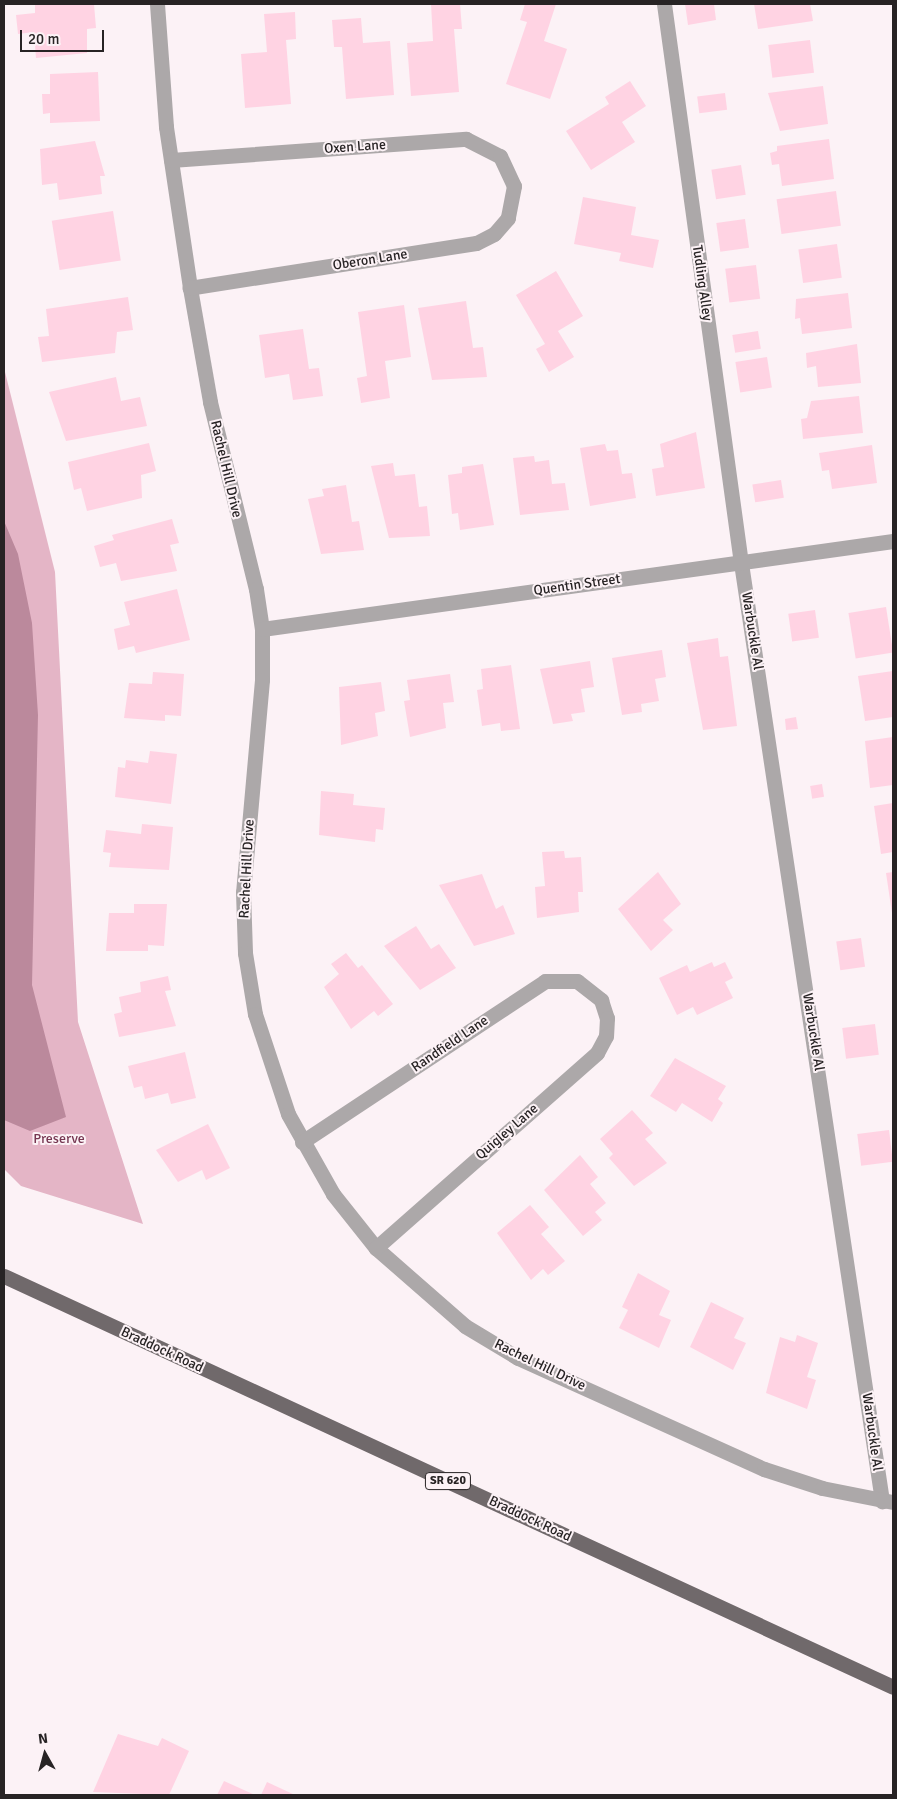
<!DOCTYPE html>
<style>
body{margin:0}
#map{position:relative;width:897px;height:1799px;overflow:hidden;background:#fcf2f6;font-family:Signika,sans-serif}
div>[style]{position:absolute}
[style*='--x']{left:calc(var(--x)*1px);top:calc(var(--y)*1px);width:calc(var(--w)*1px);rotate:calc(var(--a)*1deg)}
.green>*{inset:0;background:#e4b5c6}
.water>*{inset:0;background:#bb899c}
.building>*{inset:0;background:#ffd3e3;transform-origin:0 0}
.lane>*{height:15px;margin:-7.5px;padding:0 7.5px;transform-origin:7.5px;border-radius:7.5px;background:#aca8a9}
.street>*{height:15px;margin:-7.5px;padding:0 7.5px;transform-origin:7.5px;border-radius:7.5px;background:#aca8a9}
.primary>*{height:15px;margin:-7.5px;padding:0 7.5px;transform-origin:7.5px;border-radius:7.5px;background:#70696b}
span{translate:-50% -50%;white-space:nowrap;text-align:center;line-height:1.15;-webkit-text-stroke:4px #fcf2f6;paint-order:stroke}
.shield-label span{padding:1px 4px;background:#fcf2f6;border:1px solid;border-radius:4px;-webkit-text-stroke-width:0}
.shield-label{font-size:12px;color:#272324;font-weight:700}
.street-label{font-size:14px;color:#272324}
.park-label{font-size:14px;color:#763752}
.frame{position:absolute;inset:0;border:5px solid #272324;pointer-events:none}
.north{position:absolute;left:20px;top:1729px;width:50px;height:50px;-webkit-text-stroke:4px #fcf2f6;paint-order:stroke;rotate:353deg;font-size:14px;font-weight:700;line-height:20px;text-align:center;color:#272324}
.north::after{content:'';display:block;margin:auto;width:18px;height:22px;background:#272324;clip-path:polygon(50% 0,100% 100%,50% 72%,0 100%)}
.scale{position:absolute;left:20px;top:30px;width:84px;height:22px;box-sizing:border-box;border:2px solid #272324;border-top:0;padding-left:6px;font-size:15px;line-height:18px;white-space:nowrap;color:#272324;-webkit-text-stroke:4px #fcf2f6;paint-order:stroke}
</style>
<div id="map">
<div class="green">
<div style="clip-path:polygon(4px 368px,55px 572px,78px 1022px,143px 1224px,21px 1186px,4px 1169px)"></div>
</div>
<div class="water">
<div style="clip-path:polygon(4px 521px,18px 554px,32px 623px,38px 715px,32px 985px,66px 1117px,30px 1131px,4px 1120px)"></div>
</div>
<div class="building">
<div style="clip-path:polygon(94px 4px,96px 28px,87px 29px,87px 53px,36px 58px,34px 32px,18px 34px,16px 15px,35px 13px,35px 5px)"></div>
<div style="clip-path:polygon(431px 4px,460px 4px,462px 29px,454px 29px,459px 92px,411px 96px,407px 43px,433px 41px)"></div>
<div style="clip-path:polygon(525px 4px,556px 4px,544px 41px,567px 49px,550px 99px,506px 84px,527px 22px,520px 20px)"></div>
<div style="clip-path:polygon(685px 4px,714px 4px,716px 20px,688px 25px)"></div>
<div style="clip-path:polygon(754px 4px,810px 4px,813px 21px,758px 29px)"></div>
<div style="clip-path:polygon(295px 12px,296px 39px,286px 40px,291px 104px,245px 108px,241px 54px,267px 52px,264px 14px)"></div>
<div style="clip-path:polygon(361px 18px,363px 43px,390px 41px,394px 95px,346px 99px,342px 47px,334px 47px,332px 20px)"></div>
<div style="left:810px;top:40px;width:33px;height:42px;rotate:83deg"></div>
<div style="clip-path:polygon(98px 72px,100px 121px,50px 123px,50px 113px,43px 114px,42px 94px,50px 94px,50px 74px)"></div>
<div style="clip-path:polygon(630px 81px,646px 106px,622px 122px,635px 142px,591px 170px,566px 131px,609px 104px,605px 97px)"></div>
<div style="clip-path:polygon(823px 86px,828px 124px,780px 131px,768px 93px)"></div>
<div style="left:725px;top:93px;width:17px;height:28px;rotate:83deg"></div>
<div style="clip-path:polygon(829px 139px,834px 179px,782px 186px,779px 164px,772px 165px,770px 153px,777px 151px,777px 146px)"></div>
<div style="clip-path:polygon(95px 141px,105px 176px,100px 176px,102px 194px,59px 200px,57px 183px,42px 185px,40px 149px)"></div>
<div style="left:741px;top:165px;width:30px;height:30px;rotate:81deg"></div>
<div style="left:836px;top:191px;width:35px;height:60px;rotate:82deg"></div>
<div style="clip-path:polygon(583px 197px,636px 207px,631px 235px,659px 240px,653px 268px,619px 261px,621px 253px,574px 244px)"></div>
<div style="left:113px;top:211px;width:50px;height:62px;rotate:81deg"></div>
<div style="left:745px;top:219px;width:29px;height:29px;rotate:82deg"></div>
<div style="left:837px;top:244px;width:34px;height:39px;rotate:82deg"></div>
<div style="left:756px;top:265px;width:34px;height:31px;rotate:83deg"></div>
<div style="clip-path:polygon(556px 271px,583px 316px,558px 331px,574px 357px,549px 372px,536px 349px,545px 344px,516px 295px)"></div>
<div style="clip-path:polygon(848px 293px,852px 328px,802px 334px,800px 318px,795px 319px,796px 299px)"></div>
<div style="clip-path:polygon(128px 297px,133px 330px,117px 332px,115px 353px,42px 362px,38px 337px,49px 336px,46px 309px)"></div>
<div style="clip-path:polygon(466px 301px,473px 348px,483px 347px,487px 377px,432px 380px,418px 308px)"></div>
<div style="clip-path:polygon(404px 305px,411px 357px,385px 361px,390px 398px,361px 403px,357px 378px,367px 376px,358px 312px)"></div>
<div style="clip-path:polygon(303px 329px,309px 369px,319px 368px,323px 396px,293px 400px,289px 374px,265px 378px,259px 335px)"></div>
<div style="left:758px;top:331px;width:18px;height:26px;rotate:81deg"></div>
<div style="clip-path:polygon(857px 344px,861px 383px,818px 387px,816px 366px,807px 368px,806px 353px)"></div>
<div style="left:767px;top:357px;width:31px;height:32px;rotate:81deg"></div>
<div style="clip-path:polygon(116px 377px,121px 401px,140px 397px,147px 426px,66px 441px,49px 392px)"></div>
<div style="clip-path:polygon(859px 396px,863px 433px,803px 439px,801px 419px,807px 418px,811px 401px)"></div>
<div style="clip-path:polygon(696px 432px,705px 488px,656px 496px,652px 469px,664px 467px,660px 444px)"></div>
<div style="clip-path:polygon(149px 443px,156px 471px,141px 475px,142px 498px,87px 511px,81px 488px,74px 490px,68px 462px)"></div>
<div style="clip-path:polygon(605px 444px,607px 451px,618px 450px,622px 474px,632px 473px,636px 498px,590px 506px,580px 448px)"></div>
<div style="clip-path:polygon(872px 445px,877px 483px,832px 489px,829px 470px,822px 471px,819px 453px)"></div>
<div style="clip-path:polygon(534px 456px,535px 462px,549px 460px,552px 484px,565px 483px,569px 510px,520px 515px,513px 458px)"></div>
<div style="clip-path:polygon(393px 463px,395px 476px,415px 474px,419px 507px,427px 506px,430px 536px,389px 538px,371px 466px)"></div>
<div style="clip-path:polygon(483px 464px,494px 525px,460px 530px,458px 513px,452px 514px,448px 475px,462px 473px,462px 467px)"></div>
<div style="left:781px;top:480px;width:18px;height:29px;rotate:81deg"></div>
<div style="clip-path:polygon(346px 485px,352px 522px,359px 521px,364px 550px,321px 554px,308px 499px,324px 496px,322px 489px)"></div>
<div style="clip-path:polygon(172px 519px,179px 543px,170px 545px,177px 571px,121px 581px,116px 563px,100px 567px,94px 546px,114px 540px,112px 535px)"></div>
<div style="clip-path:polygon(177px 589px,190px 640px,136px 653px,134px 646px,118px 650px,114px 629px,130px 625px,124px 602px)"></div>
<div style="left:886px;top:607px;width:46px;height:38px;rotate:81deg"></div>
<div style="left:815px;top:610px;width:28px;height:27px;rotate:82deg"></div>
<div style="clip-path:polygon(718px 638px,720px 657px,728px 656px,737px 726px,703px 730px,687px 643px)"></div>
<div style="clip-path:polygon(662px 650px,666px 677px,655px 679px,659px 701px,641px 704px,642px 712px,622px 715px,612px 658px)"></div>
<div style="clip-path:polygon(590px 661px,594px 687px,581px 689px,585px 712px,571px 714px,573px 721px,553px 724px,540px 669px)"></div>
<div style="clip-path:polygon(511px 665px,520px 729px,501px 731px,500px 723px,482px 726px,477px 690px,483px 689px,481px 669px)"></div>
<div style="clip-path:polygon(893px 671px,893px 717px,865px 721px,858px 676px)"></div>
<div style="clip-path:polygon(153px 672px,184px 674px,181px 716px,165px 715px,165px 721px,124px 718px,129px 683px,152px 684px)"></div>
<div style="clip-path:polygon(450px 674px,454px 702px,443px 703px,446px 728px,410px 737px,404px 701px,410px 700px,407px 680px)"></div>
<div style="clip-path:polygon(381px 682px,385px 711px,375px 713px,378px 736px,341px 745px,339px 687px)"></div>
<div style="clip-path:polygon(796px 717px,798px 729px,786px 730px,785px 719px)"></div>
<div style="clip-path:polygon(893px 737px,893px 785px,870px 788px,865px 741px)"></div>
<div style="clip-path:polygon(150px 751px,177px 754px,171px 804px,115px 797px,118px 767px,125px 768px,126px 760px,148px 763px)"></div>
<div style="left:822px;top:784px;width:13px;height:12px;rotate:81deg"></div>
<div style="clip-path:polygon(321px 791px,354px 794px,353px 805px,385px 808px,383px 830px,376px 829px,375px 842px,319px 835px)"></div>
<div style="clip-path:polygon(893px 803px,893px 852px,881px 854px,874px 806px)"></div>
<div style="clip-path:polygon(142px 824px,173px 827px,169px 870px,109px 867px,111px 853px,103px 852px,106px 830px,141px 834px)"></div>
<div style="clip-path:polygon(564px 851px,565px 858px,581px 857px,583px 892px,578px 892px,579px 912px,537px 918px,535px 887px,545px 886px,542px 852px)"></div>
<div style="clip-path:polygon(658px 872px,681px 904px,663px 920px,673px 930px,651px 951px,618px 909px)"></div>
<div style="clip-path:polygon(893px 872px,893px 913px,892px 913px,886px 873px)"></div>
<div style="clip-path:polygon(482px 874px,496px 909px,503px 905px,515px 934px,474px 946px,439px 885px)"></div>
<div style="clip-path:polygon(134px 904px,167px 904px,164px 946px,148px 945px,148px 951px,106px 951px,109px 913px,134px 913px)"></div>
<div style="clip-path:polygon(416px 926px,431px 949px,439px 944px,456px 968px,420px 990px,384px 946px)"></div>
<div style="left:861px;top:938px;width:29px;height:25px;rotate:82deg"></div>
<div style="clip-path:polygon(346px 953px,358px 968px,362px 965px,393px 1004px,378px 1016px,374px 1011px,351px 1029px,324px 987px,339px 974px,331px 964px)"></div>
<div style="clip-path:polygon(712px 962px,714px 967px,725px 962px,733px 978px,725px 982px,733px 998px,697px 1015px,693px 1007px,677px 1015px,659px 978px,687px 965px,690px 972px)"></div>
<div style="clip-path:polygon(168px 976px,171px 990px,165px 991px,176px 1026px,119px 1037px,114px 1014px,122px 1012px,119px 997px,141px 992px,140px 982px)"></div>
<div style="left:875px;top:1024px;width:31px;height:33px;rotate:83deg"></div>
<div style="clip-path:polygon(185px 1052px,196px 1098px,171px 1104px,168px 1093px,145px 1099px,142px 1086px,134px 1088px,128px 1066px)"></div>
<div style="clip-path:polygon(675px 1058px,726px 1086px,718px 1099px,723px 1103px,712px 1122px,682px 1103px,676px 1112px,650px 1096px)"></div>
<div style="clip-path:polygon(632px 1110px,653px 1133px,645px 1139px,667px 1163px,634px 1186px,609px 1158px,613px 1154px,600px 1139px)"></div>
<div style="clip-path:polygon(208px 1124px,230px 1168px,206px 1180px,202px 1170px,178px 1182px,156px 1150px)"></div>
<div style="left:889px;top:1130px;width:32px;height:32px;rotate:83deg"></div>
<div style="clip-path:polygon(580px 1155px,598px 1177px,590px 1184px,606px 1203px,595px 1212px,602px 1220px,583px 1236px,544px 1190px)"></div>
<div style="clip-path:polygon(530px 1205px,549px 1227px,541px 1234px,565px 1261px,548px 1275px,543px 1269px,531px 1280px,497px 1233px)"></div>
<div style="clip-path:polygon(638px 1273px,670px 1291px,659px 1315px,671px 1320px,659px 1348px,619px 1328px,628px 1310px,622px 1307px)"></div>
<div style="clip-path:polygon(711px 1302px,744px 1318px,734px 1338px,746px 1343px,733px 1370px,690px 1347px)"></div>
<div style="clip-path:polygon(797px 1335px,818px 1343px,807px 1377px,816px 1380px,807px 1409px,766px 1393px,780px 1337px,795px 1342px)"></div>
<div style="clip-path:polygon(118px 1734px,158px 1746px,162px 1738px,189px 1751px,169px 1795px,93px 1792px)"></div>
<div style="clip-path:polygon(224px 1781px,255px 1795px,217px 1795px)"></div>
<div style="clip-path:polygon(267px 1782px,295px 1795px,261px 1795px)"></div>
</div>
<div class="lane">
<div style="--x:664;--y:4;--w:564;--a:82.16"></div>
<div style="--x:741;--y:563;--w:949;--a:81.45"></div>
</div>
<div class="street">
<div style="--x:157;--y:4;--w:123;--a:85.8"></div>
<div style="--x:166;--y:127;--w:163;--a:81.5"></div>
<div style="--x:190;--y:288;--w:116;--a:80"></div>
<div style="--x:210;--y:402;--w:193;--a:76.2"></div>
<div style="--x:256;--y:589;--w:40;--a:81.5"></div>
<div style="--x:262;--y:629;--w:51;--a:90"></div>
<div style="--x:262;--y:680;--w:213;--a:95.1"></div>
<div style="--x:243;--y:892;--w:61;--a:88.1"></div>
<div style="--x:245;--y:953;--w:62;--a:80.7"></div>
<div style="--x:255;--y:1014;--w:105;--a:71.7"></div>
<div style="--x:288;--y:1114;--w:92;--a:60.6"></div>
<div style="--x:333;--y:1194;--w:69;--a:51.5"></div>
<div style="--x:376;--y:1248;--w:118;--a:41.2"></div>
<div style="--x:465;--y:1326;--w:62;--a:31.1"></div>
<div style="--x:518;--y:1358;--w:270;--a:24.3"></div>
<div style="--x:764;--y:1469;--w:61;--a:18.1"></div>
<div style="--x:822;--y:1488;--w:72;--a:11.2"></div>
<div style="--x:171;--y:160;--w:296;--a:-4.1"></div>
<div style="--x:466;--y:139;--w:38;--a:27"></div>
<div style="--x:500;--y:156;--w:33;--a:65"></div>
<div style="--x:514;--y:186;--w:33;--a:101"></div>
<div style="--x:508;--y:218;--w:21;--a:131"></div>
<div style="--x:494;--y:234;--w:20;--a:153"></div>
<div style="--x:476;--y:243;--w:290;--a:171.1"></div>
<div style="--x:262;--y:629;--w:637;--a:-7.94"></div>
<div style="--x:302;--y:1142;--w:291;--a:-33.5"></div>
<div style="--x:545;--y:981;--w:32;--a:0"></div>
<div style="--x:577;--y:981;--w:31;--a:38"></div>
<div style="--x:601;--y:1000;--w:19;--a:72"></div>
<div style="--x:607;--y:1018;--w:18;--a:93"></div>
<div style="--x:606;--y:1036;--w:19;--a:118"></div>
<div style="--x:597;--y:1053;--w:295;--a:138.6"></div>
</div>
<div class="primary">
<div style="--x:4;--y:1276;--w:979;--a:24.81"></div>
</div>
<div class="shield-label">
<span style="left:448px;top:1481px">SR 620</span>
</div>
<div class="street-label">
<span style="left:355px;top:147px;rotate:-4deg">Oxen Lane</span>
<span style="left:370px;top:260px;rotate:-9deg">Oberon Lane</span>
<span style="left:702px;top:283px;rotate:82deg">Tudling Alley</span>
<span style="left:226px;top:469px;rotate:77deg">Rachel Hill Drive</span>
<span style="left:577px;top:585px;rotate:-8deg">Quentin Street</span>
<span style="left:752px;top:631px;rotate:81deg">Warbuckle Al</span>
<span style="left:247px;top:869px;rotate:-87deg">Rachel Hill Drive</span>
<span style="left:813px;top:1032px;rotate:81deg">Warbuckle Al</span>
<span style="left:450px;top:1044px;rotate:-34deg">Randfield Lane</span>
<span style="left:507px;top:1132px;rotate:-41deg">Quigley Lane</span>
<span style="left:162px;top:1350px;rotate:25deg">Braddock Road</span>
<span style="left:540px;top:1365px;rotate:26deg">Rachel Hill Drive</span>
<span style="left:872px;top:1432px;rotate:82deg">Warbuckle Al</span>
<span style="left:530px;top:1519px;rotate:25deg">Braddock Road</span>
</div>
<div class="park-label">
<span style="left:59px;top:1139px">Preserve</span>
</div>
<div class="frame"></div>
<div class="north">N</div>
<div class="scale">20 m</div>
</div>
